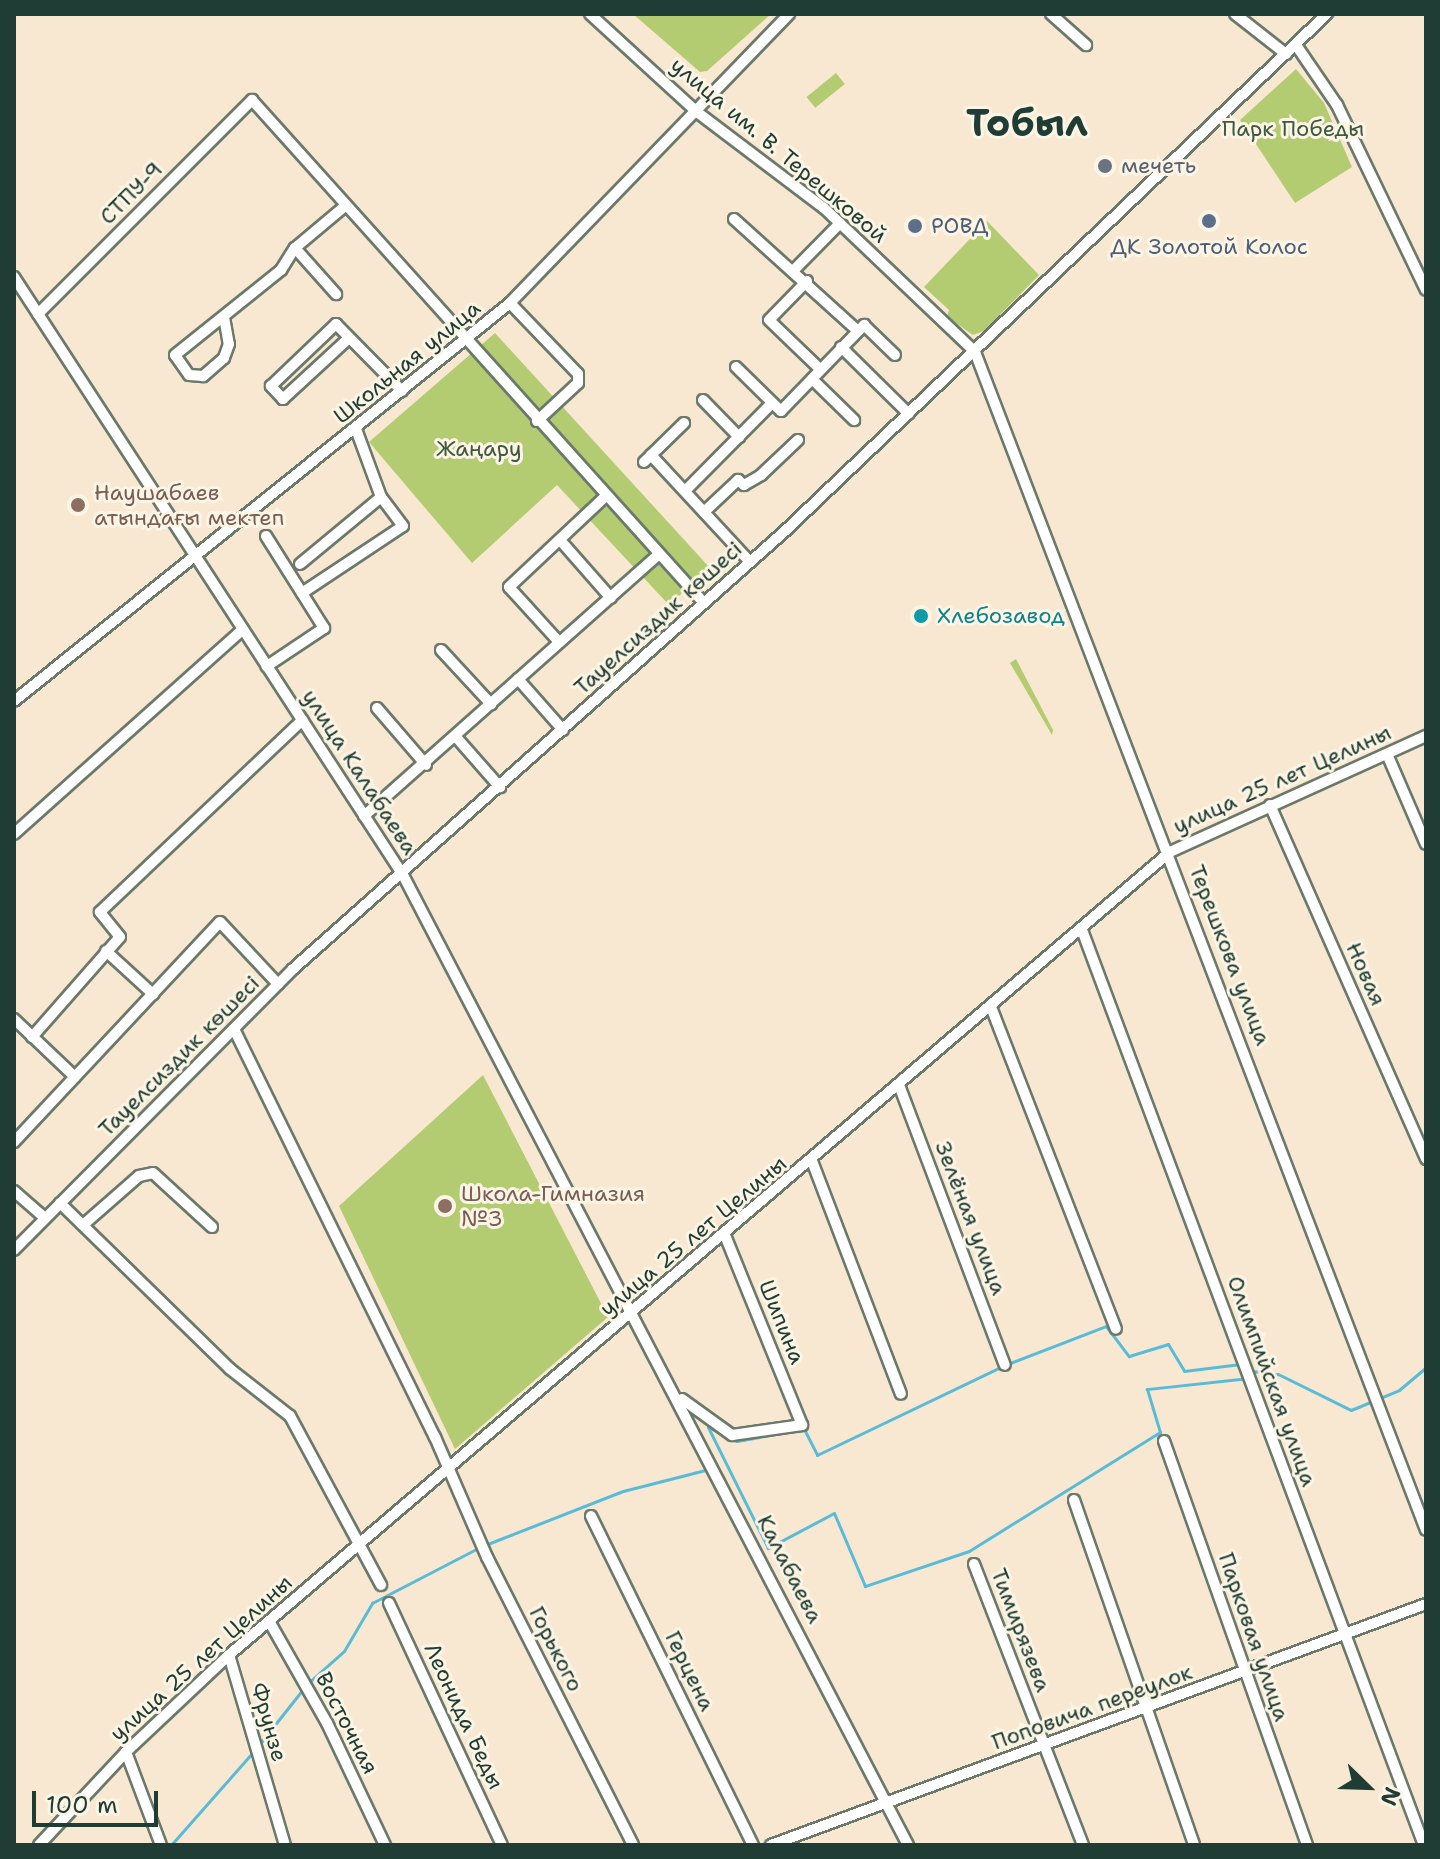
<!DOCTYPE html>
<meta charset="utf-8">
<style>
body{margin:0}
#map{position:relative;width:1440px;height:1859px;overflow:hidden;background:#f8e8d1;font-family:"Shantell Sans",sans-serif}
div>[style]{position:absolute}
[style*='--x']{left:calc(var(--x)*1px);top:calc(var(--y)*1px);width:calc(var(--w)*1px);rotate:calc(var(--a)*1deg)}
.green>*{inset:0;background:#b3cc71;transform-origin:0 0}
.stream>*{height:3px;margin:-1.5px;padding:0 1.5px;transform-origin:1.5px;border-radius:1.5px;background:#59bbd8}
.roads{filter:drop-shadow(2px 0 #6b796b) drop-shadow(-2px 0 #6b796b) drop-shadow(0 2px #6b796b) drop-shadow(0 -2px #6b796b)}
.minor>*{height:10px;margin:-5px;padding:0 5px;transform-origin:5px;border-radius:5px;background:#fff}
.dots>*{width:22px;height:22px;translate:-50% -50%;box-sizing:border-box;border:4px solid #fcf5e5;border-radius:50%}
span{translate:-50% -50%;white-space:nowrap;text-align:center;line-height:1.15;-webkit-text-stroke:6px #fcf5e5;paint-order:stroke}
.park-label{font-size:22px;color:#3d5a40}
.street-label{font-size:22px;color:#1f3d34}
.worship-label{font-size:22px;color:#5b616d}
.left{translate:0 -50%;text-align:left}
.service-label{font-size:22px;color:#4e5e75}
.education-label{font-size:22px;color:#785e54}
.culture-label{font-size:22px;color:#0d838f}
.town-label{font-size:38px;color:#1f3d34;font-weight:700}
.frame{position:absolute;inset:0;border:16px solid #1f3d34;pointer-events:none}
.north{position:absolute;left:1328px;top:1747px;width:80px;height:80px;-webkit-text-stroke:6px #fcf5e5;paint-order:stroke;rotate:113deg;font-size:22px;font-weight:700;line-height:32px;text-align:center;color:#1f3d34}
.north::after{content:'';display:block;margin:auto;width:28px;height:36px;background:#1f3d34;clip-path:polygon(50% 0,100% 100%,50% 72%,0 100%)}
.scale{position:absolute;left:32px;top:1791px;width:126px;height:36px;box-sizing:border-box;border:4px solid #1f3d34;border-top:0;padding-left:10px;font-size:24px;line-height:28px;white-space:nowrap;color:#1f3d34;-webkit-text-stroke:6px #fcf5e5;paint-order:stroke}
</style>
<div id="map">
<div class="green">
<div style="clip-path:polygon(633px 14px,771px 14px,707px 71px,700px 72px)"></div>
<div style="clip-path:polygon(1296px 69px,1324px 103px,1352px 167px,1295px 203px,1240px 120px)"></div>
<div style="left:836px;top:73px;width:14px;height:38px;rotate:51deg"></div>
<div style="clip-path:polygon(987px 221px,1039px 275px,984px 331px,973px 335px,947px 317px,949px 310px,924px 287px)"></div>
<div style="clip-path:polygon(495px 333px,710px 568px,669px 605px,557px 485px,472px 563px,369px 442px)"></div>
<div style="clip-path:polygon(1016px 659px,1053px 730px,1052px 735px,1010px 663px)"></div>
<div style="clip-path:polygon(483px 1075px,608px 1317px,455px 1449px,339px 1206px)"></div>
</div>
<div class="stream">
<div style="--x:1106;--y:1326;--w:38;--a:53"></div>
<div style="--x:1129;--y:1356;--w:41;--a:-17.1"></div>
<div style="--x:1168;--y:1344;--w:31;--a:59"></div>
<div style="--x:1184;--y:1371;--w:57;--a:-7"></div>
<div style="--x:1241;--y:1364;--w:16;--a:60"></div>
<div style="--x:1249;--y:1378;--w:103;--a:173.8"></div>
<div style="--x:1147;--y:1389;--w:45;--a:73.2"></div>
<div style="--x:1160;--y:1432;--w:225;--a:148.1"></div>
<div style="--x:969;--y:1551;--w:110;--a:161.4"></div>
<div style="--x:865;--y:1586;--w:79;--a:-113"></div>
<div style="--x:834;--y:1513;--w:75;--a:152.1"></div>
<div style="--x:768;--y:1548;--w:135;--a:-116.4"></div>
<div style="--x:708;--y:1427;--w:32;--a:26"></div>
<div style="--x:737;--y:1441;--w:68;--a:-10.2"></div>
<div style="--x:804;--y:1429;--w:29;--a:63"></div>
<div style="--x:817;--y:1455;--w:208;--a:-25.6"></div>
<div style="--x:1005;--y:1365;--w:108;--a:-21.1"></div>
<div style="--x:1252;--y:1371;--w:26;--a:7"></div>
<div style="--x:1278;--y:1374;--w:81;--a:26.3"></div>
<div style="--x:1351;--y:1410;--w:52;--a:-22.6"></div>
<div style="--x:1399;--y:1390;--w:35;--a:-40"></div>
<div style="--x:485;--y:1545;--w:148;--a:-21.4"></div>
<div style="--x:623;--y:1491;--w:89;--a:-14.3"></div>
<div style="--x:308;--y:1683;--w:48;--a:-41.6"></div>
<div style="--x:344;--y:1651;--w:56;--a:-59.7"></div>
<div style="--x:372;--y:1603;--w:119;--a:-27.4"></div>
<div style="--x:258;--y:1746;--w:73;--a:-51.7"></div>
<div style="--x:171;--y:1845;--w:124;--a:-48.6"></div>
</div>
<div class="roads">
<div class="minor">
<div style="--x:590;--y:14;--w:145;--a:42.5"></div>
<div style="--x:697;--y:112;--w:159;--a:37.1"></div>
<div style="--x:824;--y:208;--w:209;--a:43.6"></div>
<div style="--x:975;--y:352;--w:1261;--a:69.05"></div>
<div style="--x:1051;--y:14;--w:47;--a:41.5"></div>
<div style="--x:1235;--y:14;--w:65;--a:38.1"></div>
<div style="--x:1296;--y:45;--w:73;--a:55.7"></div>
<div style="--x:1337;--y:105;--w:205;--a:64.3"></div>
<div style="--x:734;--y:219;--w:167;--a:42.1"></div>
<div style="--x:295;--y:248;--w:62;--a:48.3"></div>
<div style="--x:793;--y:271;--w:67;--a:-45.6"></div>
<div style="--x:14;--y:277;--w:713;--a:56.96"></div>
<div style="--x:403;--y:875;--w:1094;--a:62.5"></div>
<div style="--x:807;--y:281;--w:54;--a:134.3"></div>
<div style="--x:769;--y:320;--w:71;--a:43.9"></div>
<div style="--x:510;--y:303;--w:98;--a:46.2"></div>
<div style="--x:578;--y:374;--w:9;--a:90"></div>
<div style="--x:578;--y:383;--w:56;--a:137.2"></div>
<div style="--x:38;--y:314;--w:303;--a:-45"></div>
<div style="--x:252;--y:100;--w:676;--a:48.06"></div>
<div style="--x:224;--y:317;--w:27;--a:80"></div>
<div style="--x:229;--y:344;--w:15;--a:110"></div>
<div style="--x:224;--y:358;--w:28;--a:139"></div>
<div style="--x:203;--y:376;--w:14;--a:-176"></div>
<div style="--x:189;--y:375;--w:24;--a:-125"></div>
<div style="--x:175;--y:355;--w:136;--a:-38.7"></div>
<div style="--x:281;--y:270;--w:26;--a:-58"></div>
<div style="--x:295;--y:248;--w:65;--a:-40"></div>
<div style="--x:349;--y:338;--w:90;--a:137.3"></div>
<div style="--x:283;--y:399;--w:18;--a:-133"></div>
<div style="--x:271;--y:386;--w:90;--a:-43.6"></div>
<div style="--x:336;--y:324;--w:94;--a:45.4"></div>
<div style="--x:841;--y:347;--w:95;--a:44.6"></div>
<div style="--x:736;--y:367;--w:63;--a:44.4"></div>
<div style="--x:781;--y:411;--w:120;--a:-46"></div>
<div style="--x:864;--y:325;--w:43;--a:44.1"></div>
<div style="--x:812;--y:379;--w:59;--a:44.3"></div>
<div style="--x:703;--y:400;--w:52;--a:45.8"></div>
<div style="--x:651;--y:455;--w:146;--a:47.2"></div>
<div style="--x:644;--y:462;--w:56;--a:-44.3"></div>
<div style="--x:685;--y:491;--w:124;--a:-45.3"></div>
<div style="--x:704;--y:512;--w:47;--a:-43.3"></div>
<div style="--x:738;--y:480;--w:8;--a:40"></div>
<div style="--x:744;--y:485;--w:20;--a:-30"></div>
<div style="--x:761;--y:475;--w:51;--a:-43.4"></div>
<div style="--x:266;--y:536;--w:109;--a:57.8"></div>
<div style="--x:324;--y:628;--w:69;--a:146.3"></div>
<div style="--x:560;--y:540;--w:77;--a:48.7"></div>
<div style="--x:300;--y:564;--w:105;--a:-39.6"></div>
<div style="--x:302;--y:593;--w:121;--a:-33.6"></div>
<div style="--x:403;--y:526;--w:36;--a:-127"></div>
<div style="--x:381;--y:497;--w:72;--a:-110.2"></div>
<div style="--x:559;--y:642;--w:74;--a:-132.3"></div>
<div style="--x:509;--y:587;--w:133;--a:-43.2"></div>
<div style="--x:441;--y:650;--w:74;--a:47.2"></div>
<div style="--x:518;--y:679;--w:68;--a:48.6"></div>
<div style="--x:14;--y:701;--w:636;--a:-38.74"></div>
<div style="--x:510;--y:303;--w:402;--a:-46"></div>
<div style="--x:377;--y:708;--w:75;--a:49.3"></div>
<div style="--x:456;--y:737;--w:67;--a:48.7"></div>
<div style="--x:1387;--y:754;--w:98;--a:66.6"></div>
<div style="--x:1270;--y:805;--w:387;--a:66.2"></div>
<div style="--x:364;--y:816;--w:395;--a:-41.6"></div>
<div style="--x:14;--y:834;--w:307;--a:-41.8"></div>
<div style="--x:1082;--y:930;--w:977;--a:69.51"></div>
<div style="--x:106;--y:951;--w:64;--a:42.5"></div>
<div style="--x:991;--y:1007;--w:345;--a:68.8"></div>
<div style="--x:14;--y:1019;--w:84;--a:43.6"></div>
<div style="--x:234;--y:1029;--w:455;--a:63.8"></div>
<div style="--x:435;--y:1437;--w:131;--a:66.6"></div>
<div style="--x:487;--y:1557;--w:323;--a:63.1"></div>
<div style="--x:32;--y:1037;--w:133;--a:-48.7"></div>
<div style="--x:120;--y:937;--w:32;--a:-129"></div>
<div style="--x:100;--y:912;--w:279;--a:-43.5"></div>
<div style="--x:899;--y:1085;--w:299;--a:69.3"></div>
<div style="--x:14;--y:1142;--w:301;--a:-46.9"></div>
<div style="--x:220;--y:922;--w:85;--a:46.9"></div>
<div style="--x:812;--y:1161;--w:249;--a:69.1"></div>
<div style="--x:14;--y:1191;--w:41;--a:41.1"></div>
<div style="--x:60;--y:1203;--w:238;--a:44.3"></div>
<div style="--x:230;--y:1369;--w:76;--a:38.1"></div>
<div style="--x:290;--y:1416;--w:192;--a:61.7"></div>
<div style="--x:83;--y:1225;--w:74;--a:-41.2"></div>
<div style="--x:139;--y:1176;--w:14;--a:-12"></div>
<div style="--x:153;--y:1173;--w:80;--a:42.5"></div>
<div style="--x:14;--y:1250;--w:396;--a:-45.2"></div>
<div style="--x:293;--y:969;--w:660;--a:-41.68"></div>
<div style="--x:786;--y:530;--w:748;--a:-43.65"></div>
<div style="--x:682;--y:1399;--w:62;--a:35.8"></div>
<div style="--x:732;--y:1435;--w:71;--a:-8.1"></div>
<div style="--x:802;--y:1425;--w:205;--a:-112.1"></div>
<div style="--x:1164;--y:1441;--w:429;--a:70.5"></div>
<div style="--x:1074;--y:1500;--w:365;--a:70.8"></div>
<div style="--x:591;--y:1516;--w:367;--a:63.8"></div>
<div style="--x:974;--y:1564;--w:301;--a:68.8"></div>
<div style="--x:389;--y:1603;--w:267;--a:65"></div>
<div style="--x:269;--y:1621;--w:117;--a:60.4"></div>
<div style="--x:327;--y:1723;--w:135;--a:64.6"></div>
<div style="--x:229;--y:1655;--w:198;--a:73.6"></div>
<div style="--x:126;--y:1752;--w:99;--a:69.4"></div>
<div style="--x:39;--y:1845;--w:127;--a:-46.9"></div>
<div style="--x:126;--y:1752;--w:141;--a:-43.3"></div>
<div style="--x:229;--y:1655;--w:1237;--a:-40.48"></div>
<div style="--x:1170;--y:852;--w:281;--a:-24.4"></div>
<div style="--x:771;--y:1845;--w:698;--a:-20.2"></div>
</div>
</div>
<div class="dots">
<div style="left:1105px;top:166px;background:#6b7280"></div>
<div style="left:1209px;top:221px;background:#5c6f8a"></div>
<div style="left:915px;top:226px;background:#5c6f8a"></div>
<div style="left:78px;top:505px;background:#8d6e63"></div>
<div style="left:921px;top:616px;background:#0f9aa8"></div>
<div style="left:445px;top:1206px;background:#8d6e63"></div>
</div>
<div class="park-label">
<span style="left:1293px;top:129px">Парк Победы</span>
<span style="left:479px;top:449px">Жаңару</span>
</div>
<div class="street-label">
<span style="left:779px;top:150px;rotate:40deg">улица им. В. Терешковой</span>
<span style="left:131px;top:193px;rotate:-45deg">СТПУ-9</span>
<span style="left:407px;top:362px;rotate:-39deg">Школьная улица</span>
<span style="left:658px;top:618px;rotate:-42deg">Тауелсиздик көшесі</span>
<span style="left:360px;top:772px;rotate:57deg">улица Калабаева</span>
<span style="left:1282px;top:779px;rotate:-24deg">улица 25 лет Целины</span>
<span style="left:1230px;top:955px;rotate:69deg">Терешкова улица</span>
<span style="left:1366px;top:974px;rotate:66deg">Новая</span>
<span style="left:179px;top:1056px;rotate:-45deg">Тауелсиздик көшесі</span>
<span style="left:971px;top:1218px;rotate:69deg">Зелёная улица</span>
<span style="left:693px;top:1236px;rotate:-40deg">улица 25 лет Целины</span>
<span style="left:782px;top:1322px;rotate:68deg">Шипина</span>
<span style="left:1272px;top:1381px;rotate:70deg">Олимпийская улица</span>
<span style="left:790px;top:1569px;rotate:63deg">Калабаева</span>
<span style="left:1021px;top:1630px;rotate:69deg">Тимирязева</span>
<span style="left:1254px;top:1637px;rotate:71deg">Парковая улица</span>
<span style="left:556px;top:1649px;rotate:63deg">Горького</span>
<span style="left:201px;top:1658px;rotate:-42deg">улица 25 лет Целины</span>
<span style="left:690px;top:1671px;rotate:64deg">Герцена</span>
<span style="left:1092px;top:1707px;rotate:-20deg">Поповича переулок</span>
<span style="left:464px;top:1716px;rotate:65deg">Леонида Беды</span>
<span style="left:269px;top:1722px;rotate:74deg">Фрунзе</span>
<span style="left:347px;top:1723px;rotate:63deg">Восточная</span>
</div>
<div class="worship-label">
<span class="left" style="left:1121px;top:166px">мечеть</span>
</div>
<div class="service-label">
<span class="left" style="left:931px;top:226px">РОВД</span>
<span style="left:1209px;top:247px">ДК Золотой Колос</span>
</div>
<div class="education-label">
<span class="left" style="left:94px;top:505px">Наушабаев<br>атындағы мектеп</span>
<span class="left" style="left:461px;top:1206px">Школа-Гимназия<br>№3</span>
</div>
<div class="culture-label">
<span class="left" style="left:937px;top:616px">Хлебозавод</span>
</div>
<div class="town-label">
<span style="left:1027px;top:123px">Тобыл</span>
</div>
<div class="frame"></div>
<div class="north">N</div>
<div class="scale">100 m</div>
</div>
